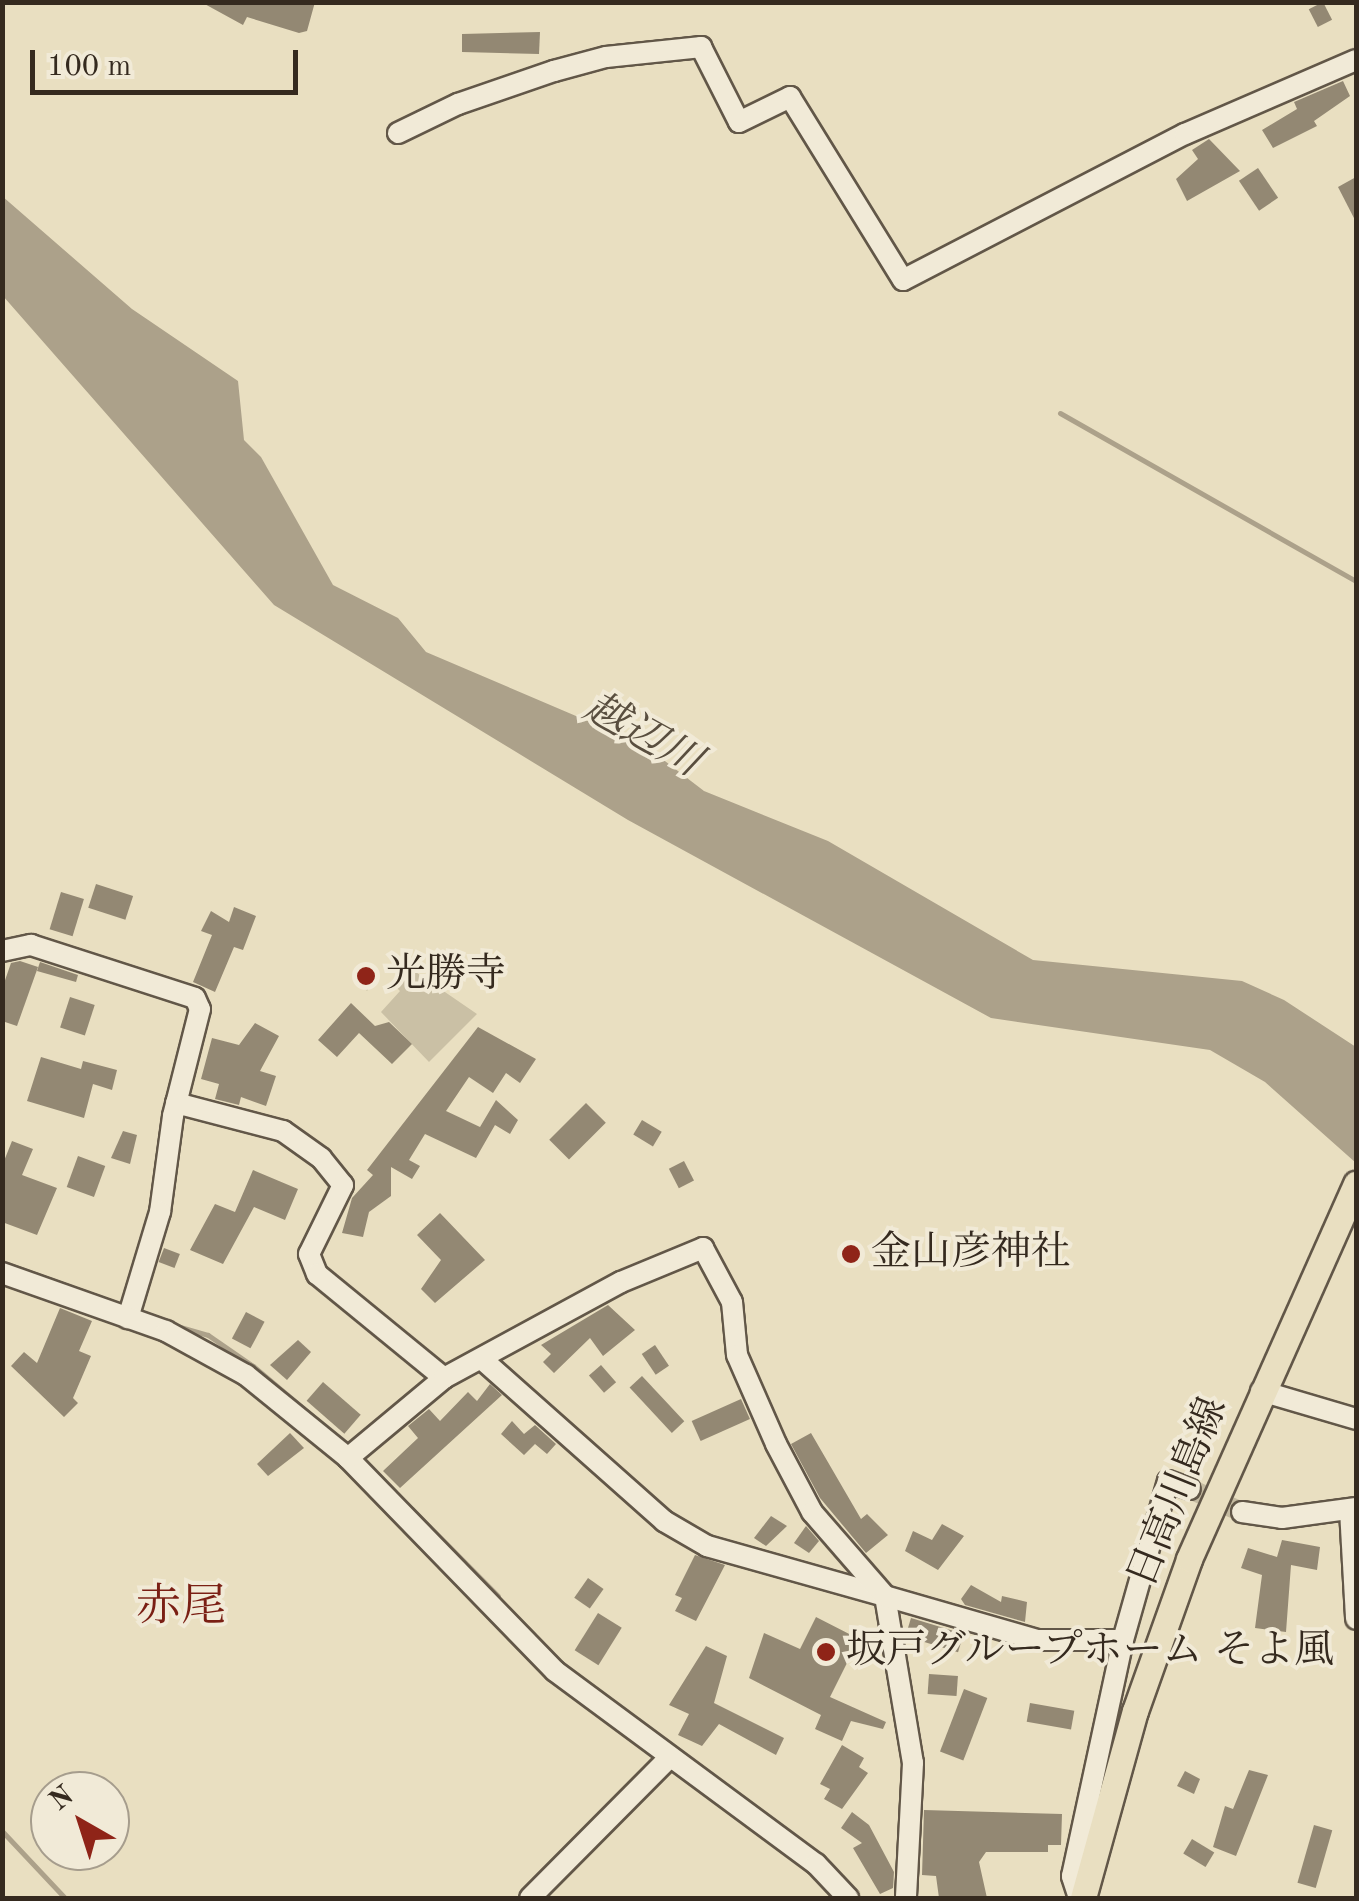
<!DOCTYPE html>
<meta charset="utf-8">
<style>
body{margin:0}
#map{position:relative;width:1359px;height:1901px;overflow:hidden;background:#e9dfc1;font-family:"Old Standard TT","Noto Serif JP",serif}
div>[style]{position:absolute}
[style*='--x']{left:calc(var(--x)*1px);top:calc(var(--y)*1px);width:calc(var(--w)*1px);rotate:calc(var(--a)*1deg)}
.green>*{inset:0;background:#cac0a5}
.water>*{inset:0;background:#aca18a}
.stream>*{height:5px;margin:-2.5px;padding:0 2.5px;transform-origin:2.5px;border-radius:2.5px;background:#aca18a}
.building>*{inset:0;background:#938873;transform-origin:0 0}
.minor-tunnel>*{height:20px;margin-top:-10px;transform-origin:0;background:repeating-linear-gradient(90deg,#c5bba1 0 20px,transparent 0 30px)}
.roads{filter:drop-shadow(2px 0 #625748) drop-shadow(-2px 0 #625748) drop-shadow(0 2px #625748) drop-shadow(0 -2px #625748)}
.minor>*{height:20px;margin:-10px;padding:0 10px;transform-origin:10px;border-radius:10px;background:#f1ead7}
.major>*{height:25px;margin:-12.5px;padding:0 12.5px;transform-origin:12.5px;border-radius:12.5px;background:#e9dfc1}
.dots>*{width:28px;height:28px;translate:-50% -50%;box-sizing:border-box;border:5px solid #f1ead7;border-radius:50%}
span{translate:-50% -50%;white-space:nowrap;text-align:center;line-height:1.15;-webkit-text-stroke:8px #f1ead7;paint-order:stroke}
.poi-label{font-size:40px;color:#352a1f}
.left{translate:0 -50%;text-align:left}
.street-label{font-size:40px;color:#352a1f}
.water-label{font-size:42px;color:#594e3f;font-style:italic}
.quarter-label{font-size:45px;color:#7a1f14}
.frame{position:absolute;inset:0;border:5px solid #352a1f;pointer-events:none}
.north{position:absolute;left:30px;top:1771px;width:100px;height:100px;box-sizing:border-box;background:#f1ead7;border:2px solid #a69d8d;border-radius:50%;rotate:321deg;font-size:28px;font-weight:700;line-height:40px;text-align:center;color:#352a1f}
.north::after{content:'';display:block;margin:auto;width:35px;height:45px;background:#8f2418;clip-path:polygon(50% 0,100% 100%,50% 72%,0 100%)}
.scale{position:absolute;left:30px;top:50px;width:268px;height:45px;box-sizing:border-box;border:5px solid #352a1f;border-top:0;padding-left:12px;font-size:30px;line-height:35px;white-space:nowrap;color:#352a1f;-webkit-text-stroke:8px #f1ead7;paint-order:stroke}
</style>
<div id="map">
<div class="green">
<div style="clip-path:polygon(407px 966px,477px 1014px,429px 1062px,381px 1012px,400px 991px,393px 984px)"></div>
</div>
<div class="water">
<div style="clip-path:polygon(2px 196px,132px 309px,238px 381px,244px 440px,261px 457px,333px 585px,398px 618px,426px 652px,644px 745px,704px 791px,828px 841px,1033px 960px,1242px 981px,1284px 1000px,1356px 1047px,1356px 1163px,1265px 1082px,1210px 1050px,991px 1018px,628px 820px,274px 605px,3px 296px)"></div>
</div>
<div class="stream">
<div style="--x:1060;--y:413;--w:340;--a:29.6"></div>
<div style="--x:2;--y:1262;--w:112;--a:19.9"></div>
<div style="--x:173;--y:1325;--w:36;--a:16"></div>
<div style="--x:208;--y:1335;--w:55;--a:34.6"></div>
<div style="--x:253;--y:1366;--w:109;--a:40.1"></div>
<div style="--x:412;--y:1509;--w:122;--a:45.3"></div>
<div style="--x:2;--y:1831;--w:92;--a:46.8"></div>
</div>
<div class="building">
<div style="clip-path:polygon(201px 2px,315px 2px,307px 31px,299px 33px,247px 17px,243px 25px)"></div>
<div style="left:1323px;top:2px;width:20px;height:16px;rotate:63deg"></div>
<div style="clip-path:polygon(540px 32px,539px 54px,462px 52px,462px 34px)"></div>
<div style="clip-path:polygon(1343px 81px,1350px 96px,1314px 121px,1317px 126px,1273px 148px,1262px 130px,1297px 109px,1294px 102px)"></div>
<div style="clip-path:polygon(1209px 139px,1240px 171px,1187px 201px,1176px 179px,1198px 159px,1192px 150px)"></div>
<div style="left:1258px;top:168px;width:36px;height:23px;rotate:56deg"></div>
<div style="clip-path:polygon(1356px 177px,1356px 222px,1338px 187px)"></div>
<div style="left:96px;top:884px;width:39px;height:25px;rotate:18deg"></div>
<div style="left:61px;top:892px;width:24px;height:39px;rotate:17deg"></div>
<div style="clip-path:polygon(234px 907px,256px 916px,243px 950px,234px 947px,215px 992px,193px 982px,212px 935px,201px 931px,211px 911px,229px 922px)"></div>
<div style="clip-path:polygon(20px 961px,38px 967px,17px 1026px,2px 1021px,2px 989px,11px 963px)"></div>
<div style="clip-path:polygon(40px 962px,78px 975px,76px 982px,37px 971px)"></div>
<div style="left:366px;top:964px;width:16px;height:21px;rotate:35deg"></div>
<div style="left:70px;top:997px;width:26px;height:32px;rotate:18deg"></div>
<div style="clip-path:polygon(351px 1003px,375px 1026px,389px 1022px,412px 1044px,392px 1064px,359px 1033px,337px 1057px,318px 1040px)"></div>
<div style="clip-path:polygon(255px 1023px,279px 1036px,260px 1071px,276px 1076px,266px 1106px,241px 1097px,239px 1105px,215px 1099px,219px 1084px,201px 1079px,212px 1038px,239px 1045px)"></div>
<div style="clip-path:polygon(478px 1027px,536px 1059px,520px 1083px,506px 1073px,493px 1093px,469px 1077px,446px 1111px,480px 1127px,496px 1100px,518px 1120px,510px 1134px,495px 1125px,476px 1158px,425px 1134px,409px 1160px,420px 1166px,412px 1179px,391px 1167px,391px 1196px,369px 1212px,363px 1237px,342px 1233px,352px 1198px,373px 1175px,367px 1170px)"></div>
<div style="clip-path:polygon(41px 1057px,81px 1069px,83px 1061px,117px 1070px,112px 1090px,93px 1084px,84px 1118px,27px 1101px)"></div>
<div style="left:586px;top:1103px;width:28px;height:52px;rotate:45deg"></div>
<div style="left:642px;top:1120px;width:23px;height:17px;rotate:31deg"></div>
<div style="clip-path:polygon(123px 1131px,137px 1135px,130px 1164px,111px 1158px)"></div>
<div style="clip-path:polygon(12px 1141px,33px 1149px,22px 1175px,57px 1188px,37px 1235px,2px 1222px,2px 1166px)"></div>
<div style="left:78px;top:1156px;width:29px;height:33px;rotate:20deg"></div>
<div style="left:684px;top:1161px;width:22px;height:17px;rotate:63deg"></div>
<div style="clip-path:polygon(253px 1170px,298px 1189px,285px 1220px,254px 1207px,223px 1264px,190px 1250px,215px 1204px,235px 1212px)"></div>
<div style="clip-path:polygon(440px 1213px,485px 1260px,435px 1303px,421px 1289px,441px 1260px,417px 1235px)"></div>
<div style="left:164px;top:1248px;width:17px;height:15px;rotate:21deg"></div>
<div style="clip-path:polygon(608px 1305px,635px 1330px,603px 1356px,590px 1338px,554px 1373px,543px 1362px,551px 1354px,541px 1345px)"></div>
<div style="clip-path:polygon(60px 1308px,92px 1321px,79px 1351px,91px 1356px,73px 1398px,78px 1403px,64px 1417px,11px 1366px,24px 1352px,37px 1363px)"></div>
<div style="left:246px;top:1312px;width:21px;height:30px;rotate:28deg"></div>
<div style="clip-path:polygon(298px 1340px,311px 1352px,287px 1380px,270px 1365px)"></div>
<div style="left:655px;top:1345px;width:25px;height:16px;rotate:56deg"></div>
<div style="left:601px;top:1365px;width:23px;height:16px;rotate:49deg"></div>
<div style="left:642px;top:1376px;width:62px;height:17px;rotate:47deg"></div>
<div style="left:323px;top:1382px;width:50px;height:25px;rotate:41deg"></div>
<div style="clip-path:polygon(490px 1384px,502px 1395px,400px 1488px,383px 1471px,418px 1438px,408px 1426px,429px 1409px,440px 1421px,468px 1392px,477px 1401px)"></div>
<div style="left:741px;top:1399px;width:22px;height:54px;rotate:66deg"></div>
<div style="clip-path:polygon(512px 1421px,524px 1434px,535px 1425px,556px 1444px,547px 1454px,535px 1444px,524px 1455px,501px 1434px)"></div>
<div style="clip-path:polygon(290px 1433px,304px 1448px,268px 1476px,257px 1464px)"></div>
<div style="clip-path:polygon(811px 1433px,861px 1519px,867px 1514px,888px 1535px,866px 1553px,820px 1498px,791px 1444px)"></div>
<div style="clip-path:polygon(771px 1516px,787px 1526px,766px 1546px,754px 1538px)"></div>
<div style="clip-path:polygon(942px 1524px,964px 1536px,938px 1570px,905px 1551px,913px 1531px,932px 1540px)"></div>
<div style="clip-path:polygon(806px 1526px,819px 1541px,809px 1553px,794px 1543px)"></div>
<div style="clip-path:polygon(1282px 1540px,1320px 1547px,1317px 1570px,1291px 1565px,1286px 1632px,1255px 1628px,1262px 1575px,1241px 1568px,1248px 1548px,1277px 1557px)"></div>
<div style="clip-path:polygon(695px 1555px,725px 1565px,696px 1621px,675px 1611px,682px 1598px,675px 1595px)"></div>
<div style="left:588px;top:1578px;width:19px;height:24px;rotate:35deg"></div>
<div style="clip-path:polygon(971px 1585px,1001px 1602px,1002px 1596px,1027px 1602px,1025px 1622px,965px 1605px,961px 1599px)"></div>
<div style="left:598px;top:1613px;width:28px;height:44px;rotate:32deg"></div>
<div style="clip-path:polygon(816px 1617px,859px 1639px,830px 1697px,886px 1722px,883px 1729px,851px 1721px,842px 1741px,815px 1729px,821px 1715px,749px 1678px,764px 1633px,800px 1649px)"></div>
<div style="left:911px;top:1618px;width:55px;height:19px;rotate:17deg"></div>
<div style="clip-path:polygon(706px 1646px,727px 1656px,714px 1703px,784px 1738px,776px 1755px,719px 1724px,702px 1746px,678px 1735px,689px 1714px,669px 1705px)"></div>
<div style="left:929px;top:1674px;width:29px;height:20px;rotate:4deg"></div>
<div style="left:964px;top:1689px;width:25px;height:67px;rotate:21deg"></div>
<div style="left:1030px;top:1703px;width:45px;height:19px;rotate:10deg"></div>
<div style="clip-path:polygon(842px 1745px,864px 1758px,859px 1767px,868px 1773px,842px 1809px,824px 1799px,830px 1789px,820px 1784px)"></div>
<div style="clip-path:polygon(1249px 1770px,1268px 1775px,1236px 1856px,1213px 1847px,1225px 1806px,1233px 1809px)"></div>
<div style="clip-path:polygon(1185px 1771px,1200px 1779px,1194px 1794px,1177px 1786px)"></div>
<div style="clip-path:polygon(924px 1810px,1062px 1814px,1061px 1845px,1048px 1845px,1048px 1852px,986px 1852px,979px 1862px,987px 1898px,939px 1898px,936px 1876px,922px 1875px)"></div>
<div style="clip-path:polygon(852px 1812px,869px 1825px,894px 1872px,893px 1888px,880px 1894px,853px 1848px,862px 1843px,841px 1828px)"></div>
<div style="left:1314px;top:1825px;width:19px;height:60px;rotate:16deg"></div>
<div style="left:1192px;top:1839px;width:26px;height:17px;rotate:31deg"></div>
</div>
<div class="minor-tunnel">
<div style="--x:1190;--y:1489;--w:57;--a:23.9"></div>
</div>
<div class="roads">
<div class="minor">
<div style="--x:398;--y:133;--w:67;--a:-25.8"></div>
<div style="--x:458;--y:104;--w:102;--a:-19"></div>
<div style="--x:554;--y:71;--w:54;--a:-15.1"></div>
<div style="--x:606;--y:57;--w:96;--a:-6"></div>
<div style="--x:701;--y:47;--w:84;--a:63.1"></div>
<div style="--x:739;--y:122;--w:57;--a:-26.1"></div>
<div style="--x:790;--y:97;--w:215;--a:58.3"></div>
<div style="--x:903;--y:280;--w:318;--a:-27.4"></div>
<div style="--x:1185;--y:134;--w:186;--a:-23.4"></div>
<div style="--x:2;--y:951;--w:30;--a:-12"></div>
<div style="--x:31;--y:945;--w:172;--a:17.9"></div>
<div style="--x:195;--y:998;--w:12;--a:66"></div>
<div style="--x:200;--y:1009;--w:110;--a:104.2"></div>
<div style="--x:173;--y:1116;--w:97;--a:97.7"></div>
<div style="--x:160;--y:1212;--w:111;--a:106.8"></div>
<div style="--x:176;--y:1103;--w:111;--a:14.7"></div>
<div style="--x:283;--y:1131;--w:47;--a:35.4"></div>
<div style="--x:321;--y:1158;--w:35;--a:51"></div>
<div style="--x:343;--y:1185;--w:77;--a:116.2"></div>
<div style="--x:309;--y:1254;--w:22;--a:68"></div>
<div style="--x:317;--y:1274;--w:164;--a:39.3"></div>
<div style="--x:2;--y:1273;--w:174;--a:19.5"></div>
<div style="--x:166;--y:1331;--w:91;--a:28.8"></div>
<div style="--x:246;--y:1375;--w:132;--a:39.1"></div>
<div style="--x:348;--y:1458;--w:297;--a:45.8"></div>
<div style="--x:555;--y:1671;--w:325;--a:36.5"></div>
<div style="--x:816;--y:1864;--w:47;--a:46.7"></div>
<div style="--x:484;--y:1361;--w:241;--a:41.6"></div>
<div style="--x:664;--y:1521;--w:50;--a:30.2"></div>
<div style="--x:707;--y:1546;--w:185;--a:15.7"></div>
<div style="--x:885;--y:1596;--w:169;--a:80.5"></div>
<div style="--x:913;--y:1763;--w:135;--a:93"></div>
<div style="--x:1261;--y:1391;--w:99;--a:16.4"></div>
<div style="--x:348;--y:1458;--w:125;--a:-39.8"></div>
<div style="--x:444;--y:1378;--w:201;--a:-28.5"></div>
<div style="--x:621;--y:1282;--w:89;--a:-22.5"></div>
<div style="--x:703;--y:1248;--w:61;--a:61.8"></div>
<div style="--x:732;--y:1302;--w:53;--a:84.6"></div>
<div style="--x:737;--y:1355;--w:97;--a:66.3"></div>
<div style="--x:776;--y:1444;--w:77;--a:62.1"></div>
<div style="--x:812;--y:1512;--w:111;--a:49"></div>
<div style="--x:885;--y:1596;--w:158;--a:16.1"></div>
<div style="--x:1037;--y:1640;--w:86;--a:0"></div>
<div style="--x:1350;--y:1510;--w:109;--a:86.8"></div>
<div style="--x:1242;--y:1512;--w:40;--a:8.5"></div>
<div style="--x:1282;--y:1518;--w:75;--a:-7.7"></div>
<div style="--x:530;--y:1898;--w:199;--a:-45.2"></div>
<div style="--x:1079;--y:1898;--w:23;--a:-108"></div>
<div style="--x:1072;--y:1876;--w:241;--a:-77.8"></div>
<div style="--x:1123;--y:1640;--w:165;--a:-74.2"></div>
<div style="--x:1168;--y:1481;--w:23;--a:20"></div>
</div>
<div class="major">
<div style="--x:1083;--y:1898;--w:194;--a:-74.5"></div>
<div style="--x:1135;--y:1711;--w:161;--a:-70.4"></div>
<div style="--x:1189;--y:1559;--w:411;--a:-66"></div>
</div>
</div>
<div class="dots">
<div style="left:366px;top:976px;background:#8f2418"></div>
<div style="left:851px;top:1254px;background:#8f2418"></div>
<div style="left:826px;top:1652px;background:#8f2418"></div>
</div>
<div class="poi-label">
<span class="left" style="left:386px;top:976px">光勝寺</span>
<span class="left" style="left:871px;top:1254px">金山彦神社</span>
<span class="left" style="left:846px;top:1652px">坂戸グループホーム そよ風</span>
</div>
<div class="street-label">
<span style="left:1179px;top:1493px;rotate:-68deg">日高川島線</span>
</div>
<div class="water-label">
<span style="left:642px;top:736px;rotate:29deg">越辺川</span>
</div>
<div class="quarter-label">
<span style="left:181px;top:1609px">赤尾</span>
</div>
<div class="frame"></div>
<div class="north">N</div>
<div class="scale">100 m</div>
</div>
